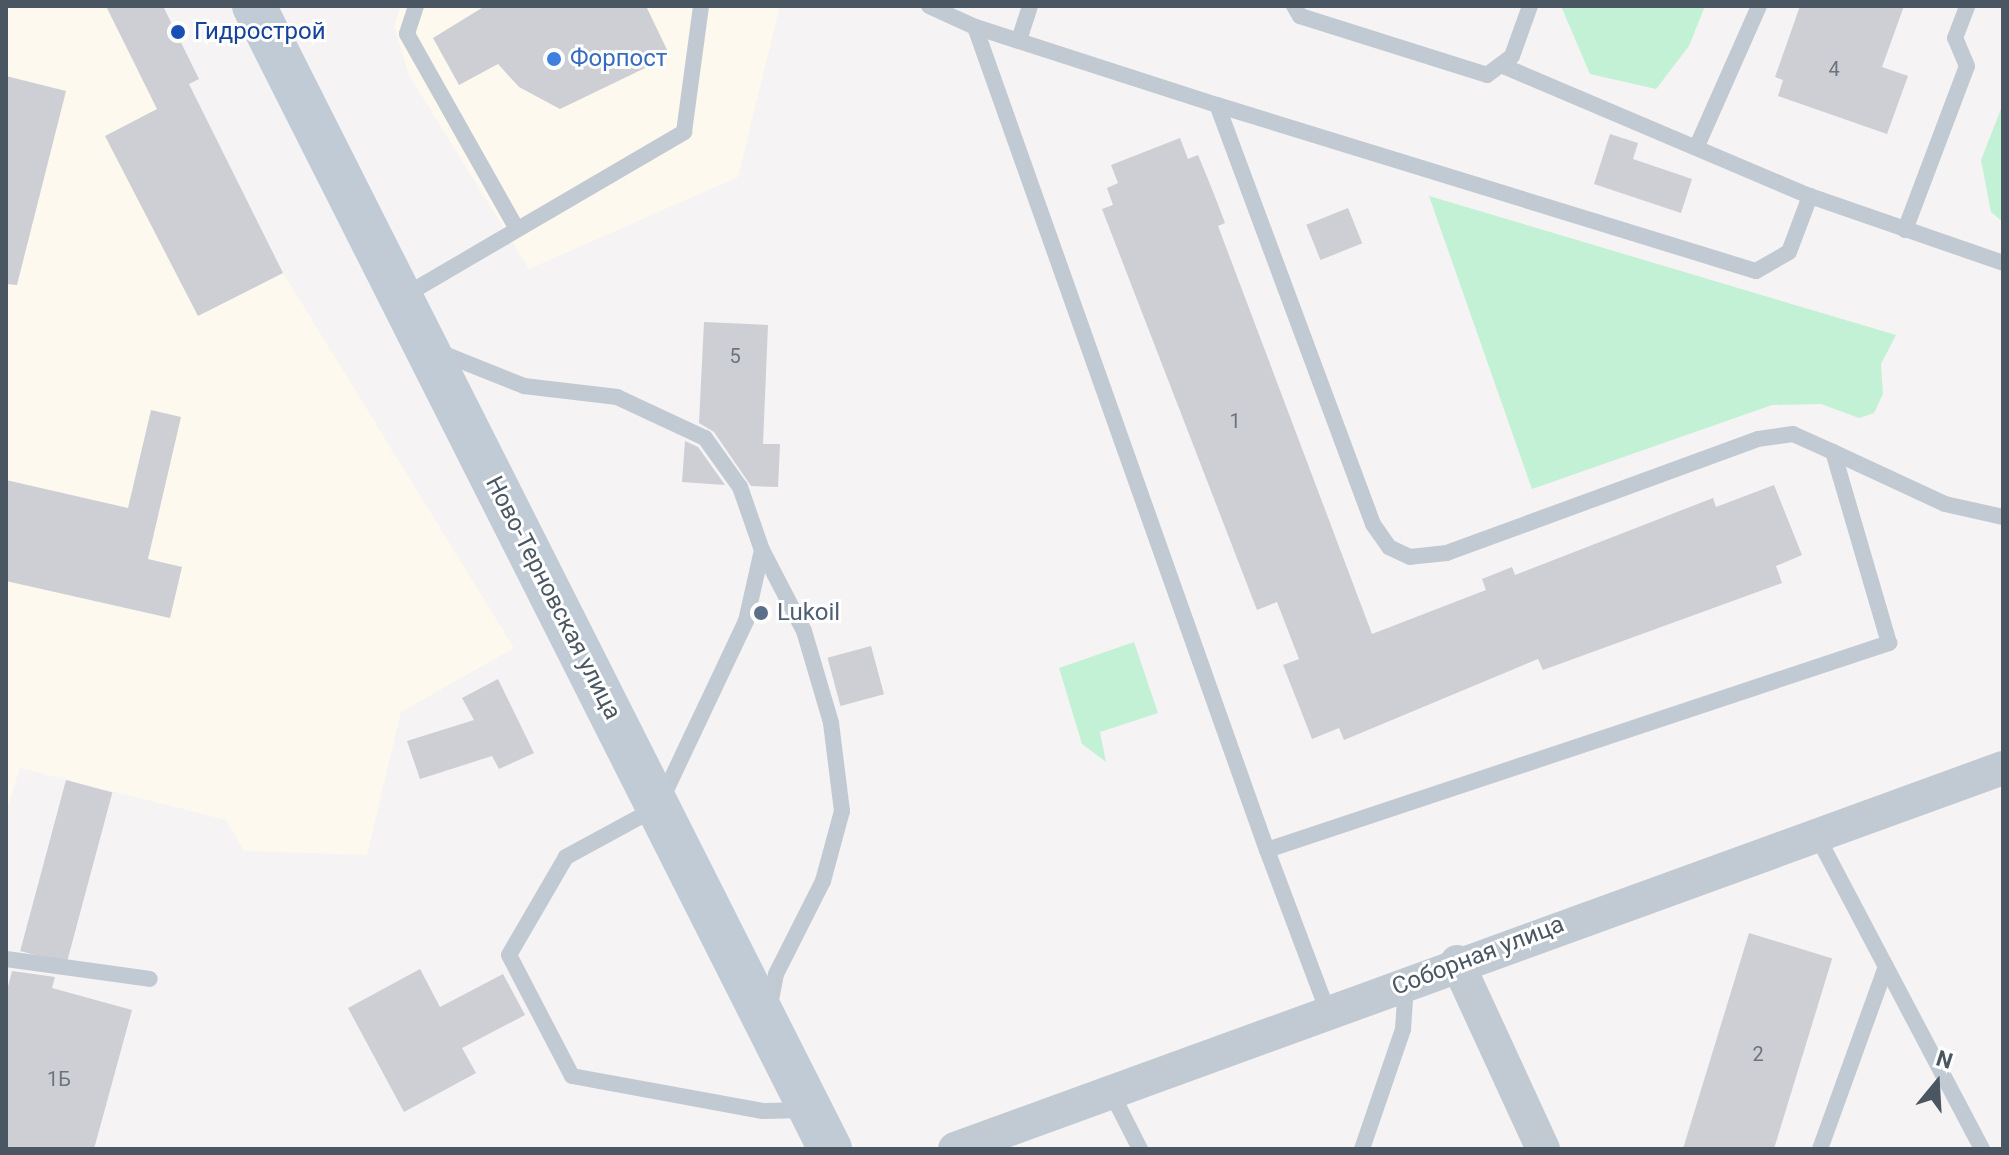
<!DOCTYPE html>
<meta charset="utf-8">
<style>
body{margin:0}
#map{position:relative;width:2009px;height:1155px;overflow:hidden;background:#f5f3f3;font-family:Roboto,sans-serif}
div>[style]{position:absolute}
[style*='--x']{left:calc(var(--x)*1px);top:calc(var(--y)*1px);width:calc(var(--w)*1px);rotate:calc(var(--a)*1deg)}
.commercial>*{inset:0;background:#fdf9ef}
.green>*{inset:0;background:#c3f1d5}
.building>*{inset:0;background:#cdcfd5;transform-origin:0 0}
.lane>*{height:16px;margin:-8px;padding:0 8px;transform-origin:8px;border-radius:8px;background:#c1cad2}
.street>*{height:34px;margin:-17px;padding:0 17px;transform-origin:17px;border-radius:17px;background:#c1cad2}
.secondary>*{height:44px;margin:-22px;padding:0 22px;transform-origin:22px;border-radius:22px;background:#c1cbd6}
.dots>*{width:22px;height:22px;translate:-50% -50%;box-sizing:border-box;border:4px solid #fff;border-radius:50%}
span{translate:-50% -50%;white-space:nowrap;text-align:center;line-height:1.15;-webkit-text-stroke:6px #fff;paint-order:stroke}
.number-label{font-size:20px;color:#6b747e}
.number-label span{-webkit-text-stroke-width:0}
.transit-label{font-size:24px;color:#164399}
.left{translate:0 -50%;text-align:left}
.shop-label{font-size:24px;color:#366cbe}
.street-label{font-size:24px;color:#4a5661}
.service-label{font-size:24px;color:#4e5e75}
.frame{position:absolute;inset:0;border:8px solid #4a5661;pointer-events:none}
.north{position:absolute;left:1897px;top:1043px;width:80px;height:80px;-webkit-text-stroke:6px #fff;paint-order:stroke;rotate:18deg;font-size:22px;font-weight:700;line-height:32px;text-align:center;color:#4a5661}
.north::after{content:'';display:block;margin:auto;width:28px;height:36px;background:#4a5661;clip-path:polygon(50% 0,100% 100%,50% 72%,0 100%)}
</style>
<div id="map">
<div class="commercial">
<div style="clip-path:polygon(6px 6px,106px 6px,244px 285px,280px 268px,514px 648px,401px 712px,367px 855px,244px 851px,226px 820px,20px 768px,6px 813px)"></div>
<div style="clip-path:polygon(401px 6px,780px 6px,738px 177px,529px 269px,409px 75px,394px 26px)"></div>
</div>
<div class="green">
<div style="clip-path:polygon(1561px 6px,1705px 6px,1689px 46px,1656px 89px,1590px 74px)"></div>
<div style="clip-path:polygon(2003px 104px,2003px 222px,1991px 212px,1981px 160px)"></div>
<div style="clip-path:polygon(1429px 196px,1896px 335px,1881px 364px,1883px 394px,1874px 413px,1859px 418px,1821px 404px,1772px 405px,1532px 489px)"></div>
<div style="clip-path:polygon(1134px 642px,1158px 713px,1100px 732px,1106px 762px,1082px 744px,1059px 668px)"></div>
</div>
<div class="building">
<div style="clip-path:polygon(106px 6px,163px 6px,199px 79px,189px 84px,283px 273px,198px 316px,105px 136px,157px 109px)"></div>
<div style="clip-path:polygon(485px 6px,646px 6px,670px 56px,560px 109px,519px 87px,498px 64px,459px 85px,433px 38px)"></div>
<div style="clip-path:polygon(1800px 6px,1904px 6px,1882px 67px,1908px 76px,1887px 134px,1778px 96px,1783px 80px,1775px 77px)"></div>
<div style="clip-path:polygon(6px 76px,66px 91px,17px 285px,6px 284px)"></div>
<div style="clip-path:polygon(1610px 134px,1638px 143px,1633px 159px,1692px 179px,1681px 213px,1594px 184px)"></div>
<div style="clip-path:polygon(1180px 138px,1188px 159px,1198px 155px,1212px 189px,1225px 223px,1218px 226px,1372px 634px,1486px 590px,1482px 579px,1512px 567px,1515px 575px,1713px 498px,1716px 507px,1774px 485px,1802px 555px,1776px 566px,1782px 583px,1543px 670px,1538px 659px,1344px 740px,1339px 728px,1312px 739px,1283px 665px,1299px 659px,1277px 602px,1257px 610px,1102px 209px,1113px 205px,1107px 188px,1118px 183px,1111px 165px)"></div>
<div style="left:1348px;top:208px;width:38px;height:45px;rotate:68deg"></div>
<div style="clip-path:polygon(704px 322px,768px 325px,763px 444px,780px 444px,778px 487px,751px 486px,714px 432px,699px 423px)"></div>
<div style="clip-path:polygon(151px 410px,181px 417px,148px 559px,182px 567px,170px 618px,6px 581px,6px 480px,128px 508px)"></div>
<div style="clip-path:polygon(685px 441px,698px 447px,725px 485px,682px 482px)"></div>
<div style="left:871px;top:646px;width:50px;height:45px;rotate:75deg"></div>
<div style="clip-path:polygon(498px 679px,534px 753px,499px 769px,492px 756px,420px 779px,407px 741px,474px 720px,462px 698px)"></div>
<div style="left:66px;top:780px;width:48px;height:177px;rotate:15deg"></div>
<div style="left:1749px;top:933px;width:87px;height:226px;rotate:17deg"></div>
<div style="clip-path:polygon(420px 969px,440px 1007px,503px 974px,525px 1015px,462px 1048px,476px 1073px,404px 1112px,348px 1008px)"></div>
<div style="clip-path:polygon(12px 971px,55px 977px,52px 988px,132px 1010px,94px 1149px,6px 1149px,6px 994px)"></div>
</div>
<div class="lane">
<div style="--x:416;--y:6;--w:29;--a:108"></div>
<div style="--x:407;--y:34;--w:224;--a:60.6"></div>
<div style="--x:929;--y:6;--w:51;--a:24.5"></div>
<div style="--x:1294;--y:6;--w:12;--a:59"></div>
<div style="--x:1300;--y:16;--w:196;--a:17.5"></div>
<div style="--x:1487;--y:75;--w:31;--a:-37"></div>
<div style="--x:1512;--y:56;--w:53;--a:-70.2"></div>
<div style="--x:1019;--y:40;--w:36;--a:-72"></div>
<div style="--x:1503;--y:66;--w:333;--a:23"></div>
<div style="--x:1217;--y:105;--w:564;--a:17.12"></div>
<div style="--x:1756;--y:271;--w:38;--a:-30"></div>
<div style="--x:1789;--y:252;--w:60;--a:-69.4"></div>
<div style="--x:1810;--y:196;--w:204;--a:19.1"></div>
<div style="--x:1697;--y:146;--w:153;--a:-66.1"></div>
<div style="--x:1905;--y:230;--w:175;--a:-69.3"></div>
<div style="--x:1967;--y:66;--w:30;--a:-113"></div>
<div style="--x:1955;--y:38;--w:34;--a:-69"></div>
<div style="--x:402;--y:297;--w:327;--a:-30.3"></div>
<div style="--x:684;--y:132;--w:127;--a:-82.3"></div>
<div style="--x:439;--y:352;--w:92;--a:21.8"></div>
<div style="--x:524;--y:386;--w:94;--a:6.7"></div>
<div style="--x:617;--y:397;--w:97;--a:25"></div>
<div style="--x:705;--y:438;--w:60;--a:54.5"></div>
<div style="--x:740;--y:487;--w:67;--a:70.8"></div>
<div style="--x:762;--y:550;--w:73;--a:102.7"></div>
<div style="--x:746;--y:621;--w:206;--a:115.3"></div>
<div style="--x:658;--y:807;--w:105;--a:151.5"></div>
<div style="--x:566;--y:857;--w:113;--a:120.2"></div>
<div style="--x:509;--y:955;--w:136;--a:62.5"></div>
<div style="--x:572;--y:1076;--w:194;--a:10.4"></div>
<div style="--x:763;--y:1111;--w:44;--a:-1.3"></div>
<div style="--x:1833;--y:452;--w:123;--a:24.9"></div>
<div style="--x:1945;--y:504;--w:59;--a:12.6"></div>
<div style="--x:762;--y:550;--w:91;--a:62.6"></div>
<div style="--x:804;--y:631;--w:96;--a:73.6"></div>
<div style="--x:831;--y:723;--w:89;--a:82.9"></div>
<div style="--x:842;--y:811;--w:73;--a:105.2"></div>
<div style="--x:823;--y:881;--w:104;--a:116.8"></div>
<div style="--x:776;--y:974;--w:36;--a:101"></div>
<div style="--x:1816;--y:834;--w:356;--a:62.2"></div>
<div style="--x:1267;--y:850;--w:656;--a:-18.41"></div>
<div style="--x:1889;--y:643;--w:199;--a:-106.3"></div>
<div style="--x:1833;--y:452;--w:44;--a:-155.8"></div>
<div style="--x:1793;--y:434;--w:35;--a:172"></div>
<div style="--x:1758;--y:439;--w:331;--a:159.9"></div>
<div style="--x:1447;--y:553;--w:37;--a:174"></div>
<div style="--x:1410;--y:557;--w:23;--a:-155"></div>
<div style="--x:1389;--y:547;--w:28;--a:-125"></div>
<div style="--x:1373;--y:524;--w:447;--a:-110.4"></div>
<div style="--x:1217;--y:105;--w:254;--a:-162.1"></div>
<div style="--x:975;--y:27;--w:873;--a:70.47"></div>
<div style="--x:1267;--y:850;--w:176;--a:69.4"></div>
<div style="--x:6;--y:959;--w:145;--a:7.9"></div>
<div style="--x:1111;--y:1092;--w:64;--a:63"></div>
<div style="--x:1362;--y:1149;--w:127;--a:-71.1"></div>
<div style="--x:1403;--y:1029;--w:44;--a:-86.1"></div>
<div style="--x:1820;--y:1149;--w:194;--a:-70.1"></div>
</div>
<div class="street">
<div style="--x:1457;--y:962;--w:206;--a:65.3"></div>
<div style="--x:955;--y:1149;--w:1115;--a:-19.98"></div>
</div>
<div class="secondary">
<div style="--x:254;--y:6;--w:1280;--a:63.25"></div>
</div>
<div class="dots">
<div style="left:178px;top:32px;background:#1a4fb4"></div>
<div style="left:554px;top:59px;background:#3f7fe0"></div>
<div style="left:761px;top:613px;background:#5c6f8a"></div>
</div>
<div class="number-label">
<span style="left:1834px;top:69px">4</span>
<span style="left:735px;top:356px">5</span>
<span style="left:1235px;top:421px">1</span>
<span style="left:1758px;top:1054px">2</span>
<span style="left:59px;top:1079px">1Б</span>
</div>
<div class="transit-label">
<span class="left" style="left:194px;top:32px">Гидрострой</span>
</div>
<div class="shop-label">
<span class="left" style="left:570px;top:59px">Форпост</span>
</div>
<div class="street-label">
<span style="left:553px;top:598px;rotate:63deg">Ново-Терновская улица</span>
<span style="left:1478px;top:956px;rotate:-21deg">Соборная улица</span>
</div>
<div class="service-label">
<span class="left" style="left:777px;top:613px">Lukoil</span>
</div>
<div class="frame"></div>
<div class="north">N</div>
</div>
